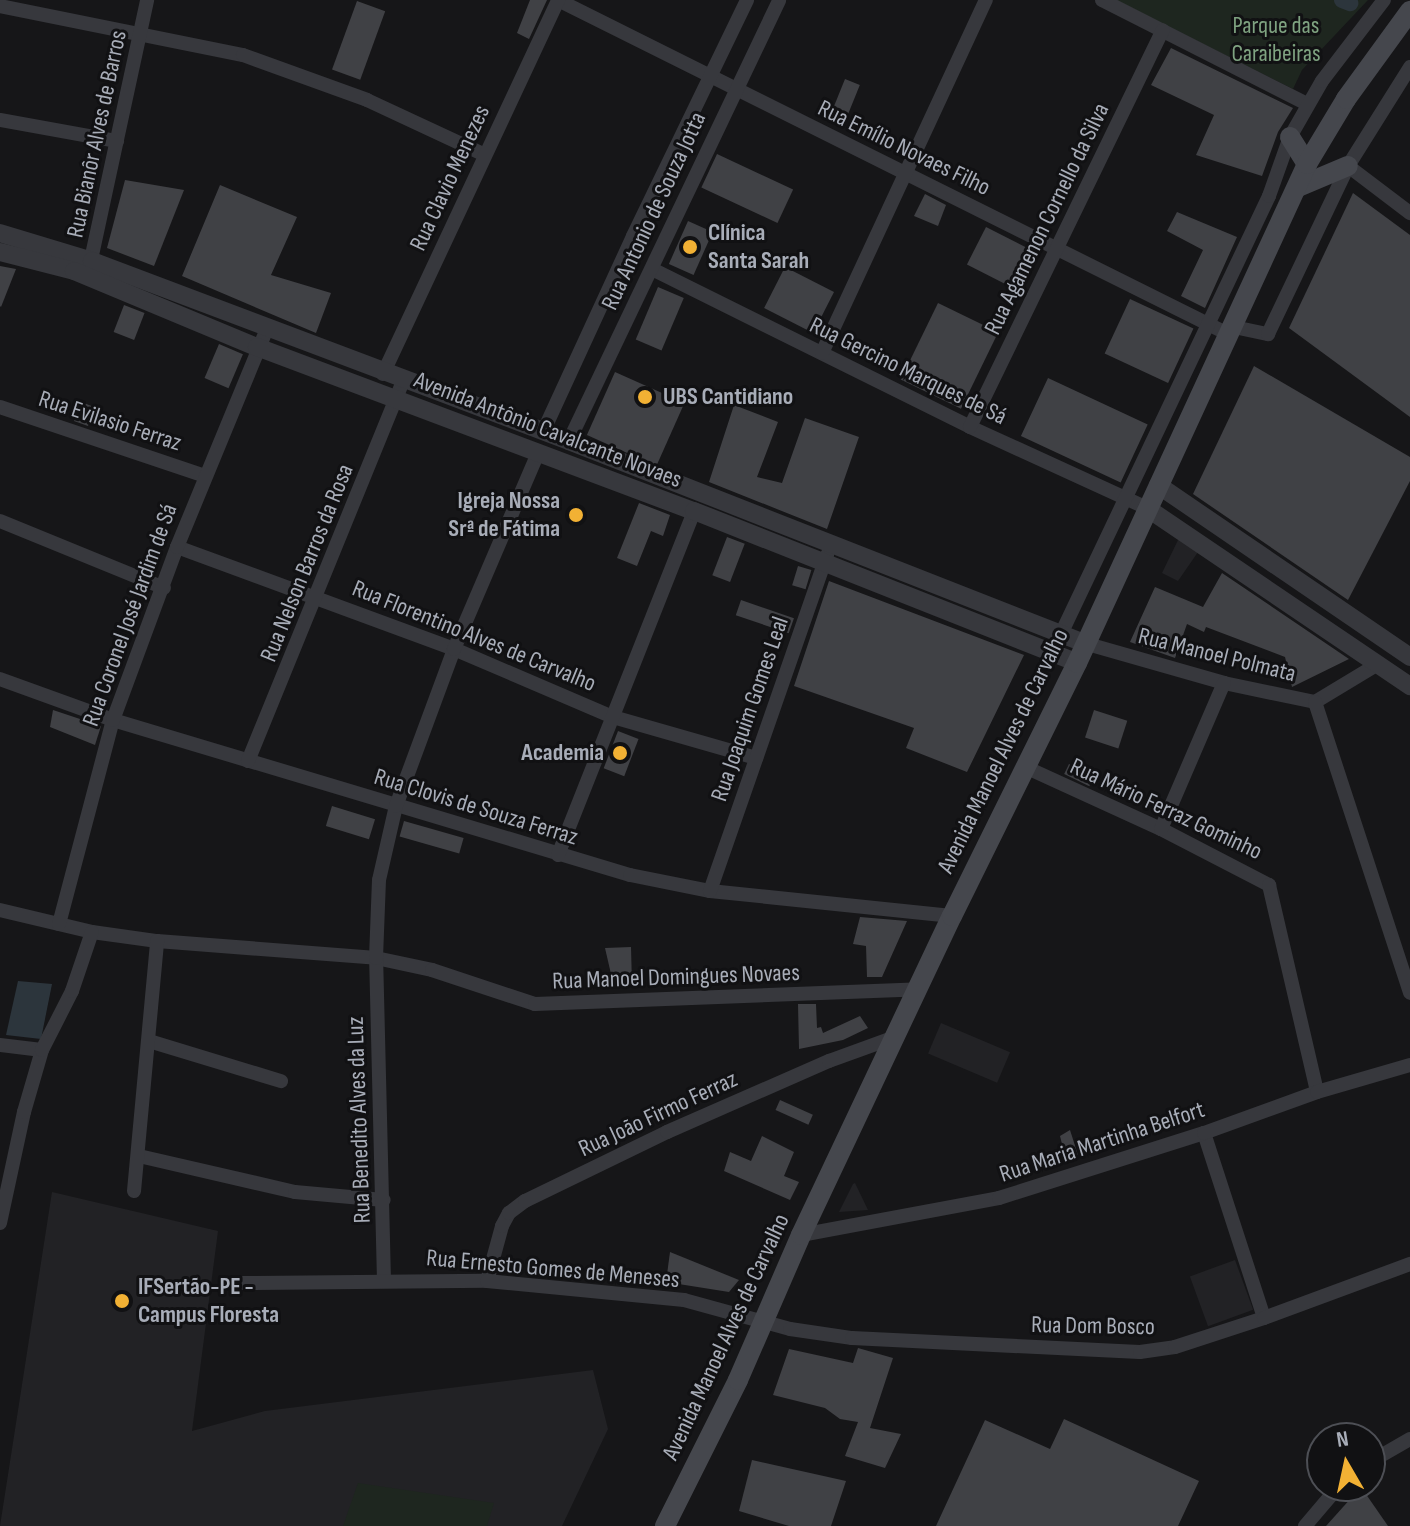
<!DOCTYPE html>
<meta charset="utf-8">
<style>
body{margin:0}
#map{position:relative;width:1410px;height:1526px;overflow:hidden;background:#161618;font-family:"Sofia Sans Condensed",sans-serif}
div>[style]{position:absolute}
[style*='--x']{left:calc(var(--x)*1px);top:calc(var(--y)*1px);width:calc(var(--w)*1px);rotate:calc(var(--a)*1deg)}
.built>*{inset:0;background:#222225;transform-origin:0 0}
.green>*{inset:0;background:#1e261f}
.water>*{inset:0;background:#2c353c}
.canal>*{height:16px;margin:-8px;padding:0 8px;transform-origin:8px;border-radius:8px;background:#2c353c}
.building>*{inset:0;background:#404145;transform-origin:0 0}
.minor>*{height:14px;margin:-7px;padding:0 7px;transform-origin:7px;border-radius:7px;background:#37383d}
.tertiary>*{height:18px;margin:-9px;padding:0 9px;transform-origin:9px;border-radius:9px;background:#37383d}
.secondary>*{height:20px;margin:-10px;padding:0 10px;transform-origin:10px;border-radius:10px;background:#45474d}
.dots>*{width:22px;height:22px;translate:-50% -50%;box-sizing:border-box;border:4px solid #111113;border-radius:50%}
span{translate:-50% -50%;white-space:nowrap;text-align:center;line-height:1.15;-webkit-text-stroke:6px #111113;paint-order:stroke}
.park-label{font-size:24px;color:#7fa381}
.street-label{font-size:24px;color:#a8adb8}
.poi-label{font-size:24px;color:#a8adb8;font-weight:700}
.left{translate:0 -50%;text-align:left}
.right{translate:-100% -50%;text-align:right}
.north{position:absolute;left:1306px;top:1422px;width:80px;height:80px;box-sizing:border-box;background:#111113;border:2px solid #4d4f55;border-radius:50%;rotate:351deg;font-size:22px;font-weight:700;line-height:32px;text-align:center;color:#a8adb8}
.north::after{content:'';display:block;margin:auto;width:28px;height:36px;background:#f2b134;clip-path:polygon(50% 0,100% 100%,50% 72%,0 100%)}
</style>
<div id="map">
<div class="built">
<div style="clip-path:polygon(1179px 538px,1198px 552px,1178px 581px,1162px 573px)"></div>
<div style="left:941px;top:1023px;width:75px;height:33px;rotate:23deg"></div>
<div style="clip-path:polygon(855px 1183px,868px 1210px,839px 1212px,853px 1184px)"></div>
<div style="clip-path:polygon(52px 1192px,218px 1231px,192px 1431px,265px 1411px,593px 1370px,608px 1429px,562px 1526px,0 1526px)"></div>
<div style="left:1235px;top:1260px;width:53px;height:48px;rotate:70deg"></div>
</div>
<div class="green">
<div style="clip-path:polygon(1116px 0,1368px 0,1302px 70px,1293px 89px)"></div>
<div style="clip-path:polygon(358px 1483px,494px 1503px,487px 1526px,343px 1526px)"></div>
</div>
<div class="water">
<div style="clip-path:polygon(18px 981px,52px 984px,41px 1039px,6px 1035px)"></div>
</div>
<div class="canal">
<div style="--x:1342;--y:0;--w:9;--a:21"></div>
</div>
<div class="building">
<div style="clip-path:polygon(530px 0,547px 0,529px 39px,517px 33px)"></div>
<div style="left:357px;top:1px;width:30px;height:73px;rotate:20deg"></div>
<div style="clip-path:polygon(1171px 48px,1293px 108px,1278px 132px,1262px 176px,1196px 155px,1214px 115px,1151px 85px)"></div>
<div style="left:845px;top:79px;width:16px;height:44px;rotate:22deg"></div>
<div style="left:717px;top:154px;width:84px;height:37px;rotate:25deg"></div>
<div style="clip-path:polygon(125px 180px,184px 190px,154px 266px,107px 248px)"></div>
<div style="clip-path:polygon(220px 185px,297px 217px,271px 275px,331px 293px,316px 333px,182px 276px)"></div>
<div style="clip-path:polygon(1353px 193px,1410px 235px,1410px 417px,1289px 328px)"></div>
<div style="clip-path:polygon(925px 194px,946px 205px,938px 226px,914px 216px)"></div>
<div style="clip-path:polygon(1177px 212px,1237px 237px,1205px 308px,1181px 296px,1203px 250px,1167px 231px)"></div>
<div style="left:688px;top:221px;width:27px;height:47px;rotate:24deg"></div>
<div style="left:986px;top:227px;width:59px;height:42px;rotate:27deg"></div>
<div style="clip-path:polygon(0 266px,16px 269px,1px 307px,0 306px)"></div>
<div style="left:785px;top:267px;width:55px;height:46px;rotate:27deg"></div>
<div style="left:658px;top:287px;width:28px;height:57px;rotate:23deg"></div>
<div style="left:1130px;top:299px;width:70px;height:60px;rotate:25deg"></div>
<div style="left:938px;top:303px;width:67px;height:85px;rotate:26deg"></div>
<div style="left:124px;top:305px;width:22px;height:29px;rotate:21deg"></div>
<div style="left:219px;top:344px;width:26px;height:37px;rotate:23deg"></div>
<div style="clip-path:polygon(1254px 366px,1410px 457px,1410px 481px,1348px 600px,1193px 494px)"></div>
<div style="left:615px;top:372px;width:76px;height:69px;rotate:24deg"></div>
<div style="left:1048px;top:378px;width:110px;height:64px;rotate:25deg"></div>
<div style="clip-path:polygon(79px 401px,94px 407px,88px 426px,74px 421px)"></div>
<div style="clip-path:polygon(734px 405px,778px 422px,757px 477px,782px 483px,805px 418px,859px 437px,827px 529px,709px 482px)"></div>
<div style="clip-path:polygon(639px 503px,670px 515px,663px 536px,651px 531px,637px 566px,617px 558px)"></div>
<div style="left:727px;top:537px;width:19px;height:41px;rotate:21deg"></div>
<div style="left:798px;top:566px;width:14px;height:20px;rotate:17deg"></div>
<div style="clip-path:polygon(1222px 573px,1349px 659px,1292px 687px,1285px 657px,1206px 627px,1204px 632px,1187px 624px,1175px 658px,1130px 642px,1155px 587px,1203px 607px)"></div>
<div style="clip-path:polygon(829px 581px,1024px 655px,967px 772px,906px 748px,914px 728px,794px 686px)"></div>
<div style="left:741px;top:600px;width:56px;height:16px;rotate:19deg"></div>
<div style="clip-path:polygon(53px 710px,101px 726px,95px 745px,50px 727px)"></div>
<div style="left:1094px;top:710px;width:35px;height:29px;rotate:18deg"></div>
<div style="left:618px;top:731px;width:22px;height:40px;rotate:21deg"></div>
<div style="left:1069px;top:764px;width:28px;height:11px;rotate:26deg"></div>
<div style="left:332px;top:806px;width:45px;height:21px;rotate:17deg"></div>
<div style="left:404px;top:821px;width:62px;height:16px;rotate:16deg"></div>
<div style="clip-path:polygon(860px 917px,907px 921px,882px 977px,867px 977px,866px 946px,853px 944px)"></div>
<div style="clip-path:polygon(631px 947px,632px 985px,614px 987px,605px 948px)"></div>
<div style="clip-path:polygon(798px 1004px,816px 1004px,817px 1028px,821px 1027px,823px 1033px,860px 1016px,868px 1028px,843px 1040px,799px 1049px)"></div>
<div style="left:780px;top:1100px;width:36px;height:11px;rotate:24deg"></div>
<div style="clip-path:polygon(1070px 1130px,1078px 1155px,1066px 1160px,1060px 1136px)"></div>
<div style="clip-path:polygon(762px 1136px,794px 1152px,784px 1176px,799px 1182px,790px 1200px,724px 1171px,730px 1152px,751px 1161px)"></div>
<div style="clip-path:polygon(670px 1252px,739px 1280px,729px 1292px,666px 1282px)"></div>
<div style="clip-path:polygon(858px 1348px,893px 1358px,870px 1428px,901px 1434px,885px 1468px,845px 1456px,858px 1422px,840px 1419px,825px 1408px,773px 1395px,789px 1349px,853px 1363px)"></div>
<div style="clip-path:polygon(1064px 1419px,1199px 1481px,1178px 1526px,936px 1526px,985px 1420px,1050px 1449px)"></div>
<div style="clip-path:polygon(752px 1460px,846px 1481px,831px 1526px,789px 1526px,739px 1511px)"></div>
<div style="clip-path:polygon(1361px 1487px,1388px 1526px,1326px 1526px)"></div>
</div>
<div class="minor">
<div style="--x:558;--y:0;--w:751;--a:26.5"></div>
<div style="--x:1102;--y:0;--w:230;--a:26.9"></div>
<div style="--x:0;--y:6;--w:248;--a:11.4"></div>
<div style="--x:243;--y:55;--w:132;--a:19.9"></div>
<div style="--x:367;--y:100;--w:130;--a:25"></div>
<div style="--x:0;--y:120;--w:119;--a:10.2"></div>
<div style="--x:1348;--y:166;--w:78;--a:37.2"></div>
<div style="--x:89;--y:269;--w:275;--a:-77.8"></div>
<div style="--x:652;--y:269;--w:355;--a:26.4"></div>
<div style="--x:970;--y:427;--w:195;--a:24.6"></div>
<div style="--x:1234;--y:327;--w:35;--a:12"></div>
<div style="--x:1268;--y:334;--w:186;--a:-64.5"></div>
<div style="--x:1348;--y:166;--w:117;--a:-57.9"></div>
<div style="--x:822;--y:353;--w:389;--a:-65.1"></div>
<div style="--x:383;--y:374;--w:413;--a:-64.9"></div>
<div style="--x:0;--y:407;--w:216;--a:18.6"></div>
<div style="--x:970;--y:427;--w:441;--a:-64.1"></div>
<div style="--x:543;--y:432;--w:216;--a:-65.3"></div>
<div style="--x:633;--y:236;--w:262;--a:-64.2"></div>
<div style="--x:569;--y:441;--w:488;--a:-64.5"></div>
<div style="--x:0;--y:521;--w:177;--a:22.2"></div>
<div style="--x:177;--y:547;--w:295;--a:20.2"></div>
<div style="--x:454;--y:649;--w:173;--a:23.2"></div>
<div style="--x:613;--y:717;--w:149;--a:16"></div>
<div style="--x:1084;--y:643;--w:146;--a:15.9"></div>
<div style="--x:1224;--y:683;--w:93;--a:11.8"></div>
<div style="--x:1315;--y:702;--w:74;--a:-31.1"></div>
<div style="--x:1052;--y:653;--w:506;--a:-64.6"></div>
<div style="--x:1269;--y:196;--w:63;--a:-70.4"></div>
<div style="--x:1290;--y:137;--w:64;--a:-60.3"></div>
<div style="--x:1322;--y:81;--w:102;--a:-52.6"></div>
<div style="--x:0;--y:679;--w:120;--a:19.9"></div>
<div style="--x:113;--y:720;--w:540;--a:16.69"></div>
<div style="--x:630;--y:875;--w:82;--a:11.3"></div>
<div style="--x:710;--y:891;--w:243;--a:5.9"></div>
<div style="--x:1315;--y:702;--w:306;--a:71.9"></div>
<div style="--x:248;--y:761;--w:410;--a:-67.8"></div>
<div style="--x:1025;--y:767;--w:149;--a:24.5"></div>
<div style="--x:1161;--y:829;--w:122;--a:27.4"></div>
<div style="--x:1269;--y:885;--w:212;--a:76.9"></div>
<div style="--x:1161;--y:829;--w:159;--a:-66.7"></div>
<div style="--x:558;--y:855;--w:370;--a:-68.4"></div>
<div style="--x:710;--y:891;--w:356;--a:-70.8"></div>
<div style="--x:0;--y:910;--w:95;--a:13.4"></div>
<div style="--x:92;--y:932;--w:66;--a:7.9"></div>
<div style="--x:157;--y:941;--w:220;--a:4.4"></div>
<div style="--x:376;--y:958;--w:57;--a:12.1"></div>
<div style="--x:432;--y:970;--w:108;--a:18.3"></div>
<div style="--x:535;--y:1004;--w:385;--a:-2.2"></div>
<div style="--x:59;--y:924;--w:211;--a:-75.2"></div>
<div style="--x:113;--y:720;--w:184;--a:-69.7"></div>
<div style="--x:177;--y:547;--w:236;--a:-67.6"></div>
<div style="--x:149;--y:1041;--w:138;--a:16.9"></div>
<div style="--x:0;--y:1045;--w:42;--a:6.8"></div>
<div style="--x:1204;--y:1133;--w:194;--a:72"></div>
<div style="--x:139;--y:1156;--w:160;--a:13"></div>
<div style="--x:295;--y:1192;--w:89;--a:5.1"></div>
<div style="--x:134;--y:1191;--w:251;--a:-84.7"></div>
<div style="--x:0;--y:1223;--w:114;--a:-77.8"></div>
<div style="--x:24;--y:1112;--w:65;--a:-73.8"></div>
<div style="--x:42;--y:1050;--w:66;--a:-63"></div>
<div style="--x:72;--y:991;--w:62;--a:-71.3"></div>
<div style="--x:801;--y:1235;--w:201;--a:-10.6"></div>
<div style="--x:999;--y:1198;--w:215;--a:-17.6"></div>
<div style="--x:1204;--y:1133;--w:120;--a:-19.9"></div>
<div style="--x:1317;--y:1092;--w:97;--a:-16.2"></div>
<div style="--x:384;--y:1281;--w:323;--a:-91.4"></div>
<div style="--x:376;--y:958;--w:78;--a:-87.8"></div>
<div style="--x:379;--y:880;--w:76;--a:-77.1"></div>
<div style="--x:396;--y:806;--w:167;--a:-69.7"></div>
<div style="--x:454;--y:649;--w:215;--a:-66.8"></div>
<div style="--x:487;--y:1281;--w:57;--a:-74.7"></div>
<div style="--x:502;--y:1226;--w:15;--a:-62"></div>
<div style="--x:509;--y:1213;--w:20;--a:-37"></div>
<div style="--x:525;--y:1201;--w:158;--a:-25.9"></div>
<div style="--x:667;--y:1132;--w:177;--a:-23.7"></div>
<div style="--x:829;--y:1061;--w:70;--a:-20"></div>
<div style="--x:243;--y:1283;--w:244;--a:-0.5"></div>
<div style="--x:487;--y:1281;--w:198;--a:5.5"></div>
<div style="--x:684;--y:1300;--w:110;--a:15.3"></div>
<div style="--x:790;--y:1329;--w:63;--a:8.3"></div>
<div style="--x:852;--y:1338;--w:288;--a:2.8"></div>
<div style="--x:1140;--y:1352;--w:35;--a:-8"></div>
<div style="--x:1175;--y:1347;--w:94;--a:-18"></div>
<div style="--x:1264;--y:1318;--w:156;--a:-20.3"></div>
<div style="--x:1370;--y:1462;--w:46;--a:-29.9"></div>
<div style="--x:1305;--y:1526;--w:52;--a:-49.6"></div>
</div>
<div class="tertiary">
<div style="--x:0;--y:233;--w:96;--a:16.9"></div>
<div style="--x:92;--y:261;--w:510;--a:20.67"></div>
<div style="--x:569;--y:441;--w:553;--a:21.42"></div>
<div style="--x:0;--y:252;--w:76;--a:14.4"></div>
<div style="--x:74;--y:271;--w:198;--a:22.6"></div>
<div style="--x:257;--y:347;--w:467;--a:20.6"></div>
<div style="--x:694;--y:511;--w:412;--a:21.6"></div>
<div style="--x:1158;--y:485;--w:305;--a:34.3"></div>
<div style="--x:1147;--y:508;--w:318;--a:34.1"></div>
</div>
<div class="secondary">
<div style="--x:1290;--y:137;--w:32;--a:58"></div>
<div style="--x:1298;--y:187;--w:54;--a:-22.8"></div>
<div style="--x:665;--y:1526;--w:163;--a:-63.4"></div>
<div style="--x:738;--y:1380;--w:158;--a:-66.5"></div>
<div style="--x:801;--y:1235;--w:353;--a:-64.7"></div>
<div style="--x:952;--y:916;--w:282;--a:-63.7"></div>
<div style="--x:1077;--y:663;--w:549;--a:-65.25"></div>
<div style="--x:1307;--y:164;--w:76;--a:-59"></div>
<div style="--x:1346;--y:99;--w:109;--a:-54"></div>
</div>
<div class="dots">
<div style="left:690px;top:247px;background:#f2b134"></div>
<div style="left:645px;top:397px;background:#f2b134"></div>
<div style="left:576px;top:515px;background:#f2b134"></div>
<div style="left:620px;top:753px;background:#f2b134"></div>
<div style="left:122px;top:1301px;background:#f2b134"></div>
</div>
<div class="park-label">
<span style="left:1276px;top:40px">Parque das<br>Caraibeiras</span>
</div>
<div class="street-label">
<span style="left:97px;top:134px;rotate:-78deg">Rua Bianôr Alves de Barros</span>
<span style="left:904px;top:148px;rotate:26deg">Rua Emílio Novaes Filho</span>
<span style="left:450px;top:178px;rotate:-65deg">Rua Clavio Menezes</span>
<span style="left:654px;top:211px;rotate:-65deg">Rua Antonio de Souza Jotta</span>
<span style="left:1047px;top:219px;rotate:-64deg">Rua Agamenon Cornello da Silva</span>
<span style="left:908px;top:371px;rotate:26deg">Rua Gercino Marques de Sá</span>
<span style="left:110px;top:421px;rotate:18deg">Rua Evilasio Ferraz</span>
<span style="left:548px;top:430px;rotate:21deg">Avenida Antônio Cavalcante Novaes</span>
<span style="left:307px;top:563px;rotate:-68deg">Rua Nelson Barros da Rosa</span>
<span style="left:130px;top:615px;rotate:-70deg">Rua Coronel José Jardim de Sá</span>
<span style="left:474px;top:636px;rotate:22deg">Rua Florentino Alves de Carvalho</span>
<span style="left:1217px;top:655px;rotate:14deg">Rua Manoel Polmata</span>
<span style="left:750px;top:709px;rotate:-71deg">Rua Joaquim Gomes Leal</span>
<span style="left:1003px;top:751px;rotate:-64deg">Avenida Manoel Alves de Carvalho</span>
<span style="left:476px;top:807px;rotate:17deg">Rua Clovis de Souza Ferraz</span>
<span style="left:1166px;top:809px;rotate:25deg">Rua Mário Ferraz Gominho</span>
<span style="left:676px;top:977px;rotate:-2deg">Rua Manoel Domingues Novaes</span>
<span style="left:658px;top:1114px;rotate:-25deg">Rua João Firmo Ferraz</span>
<span style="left:359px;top:1120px;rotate:-92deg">Rua Benedito Alves da Luz</span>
<span style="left:1102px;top:1142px;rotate:-18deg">Rua Maria Martinha Belfort</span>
<span style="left:553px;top:1269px;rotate:5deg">Rua Ernesto Gomes de Meneses</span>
<span style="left:1093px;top:1326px;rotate:1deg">Rua Dom Bosco</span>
<span style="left:726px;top:1337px;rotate:-65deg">Avenida Manoel Alves de Carvalho</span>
</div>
<div class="poi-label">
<span class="left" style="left:708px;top:247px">Clínica<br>Santa Sarah</span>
<span class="left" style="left:663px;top:397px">UBS Cantidiano</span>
<span class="right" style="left:560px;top:515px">Igreja Nossa<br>Srª de Fátima</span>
<span class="right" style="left:604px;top:753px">Academia</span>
<span class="left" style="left:138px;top:1301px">IFSertão-PE -<br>Campus Floresta</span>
</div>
<div class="north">N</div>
</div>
